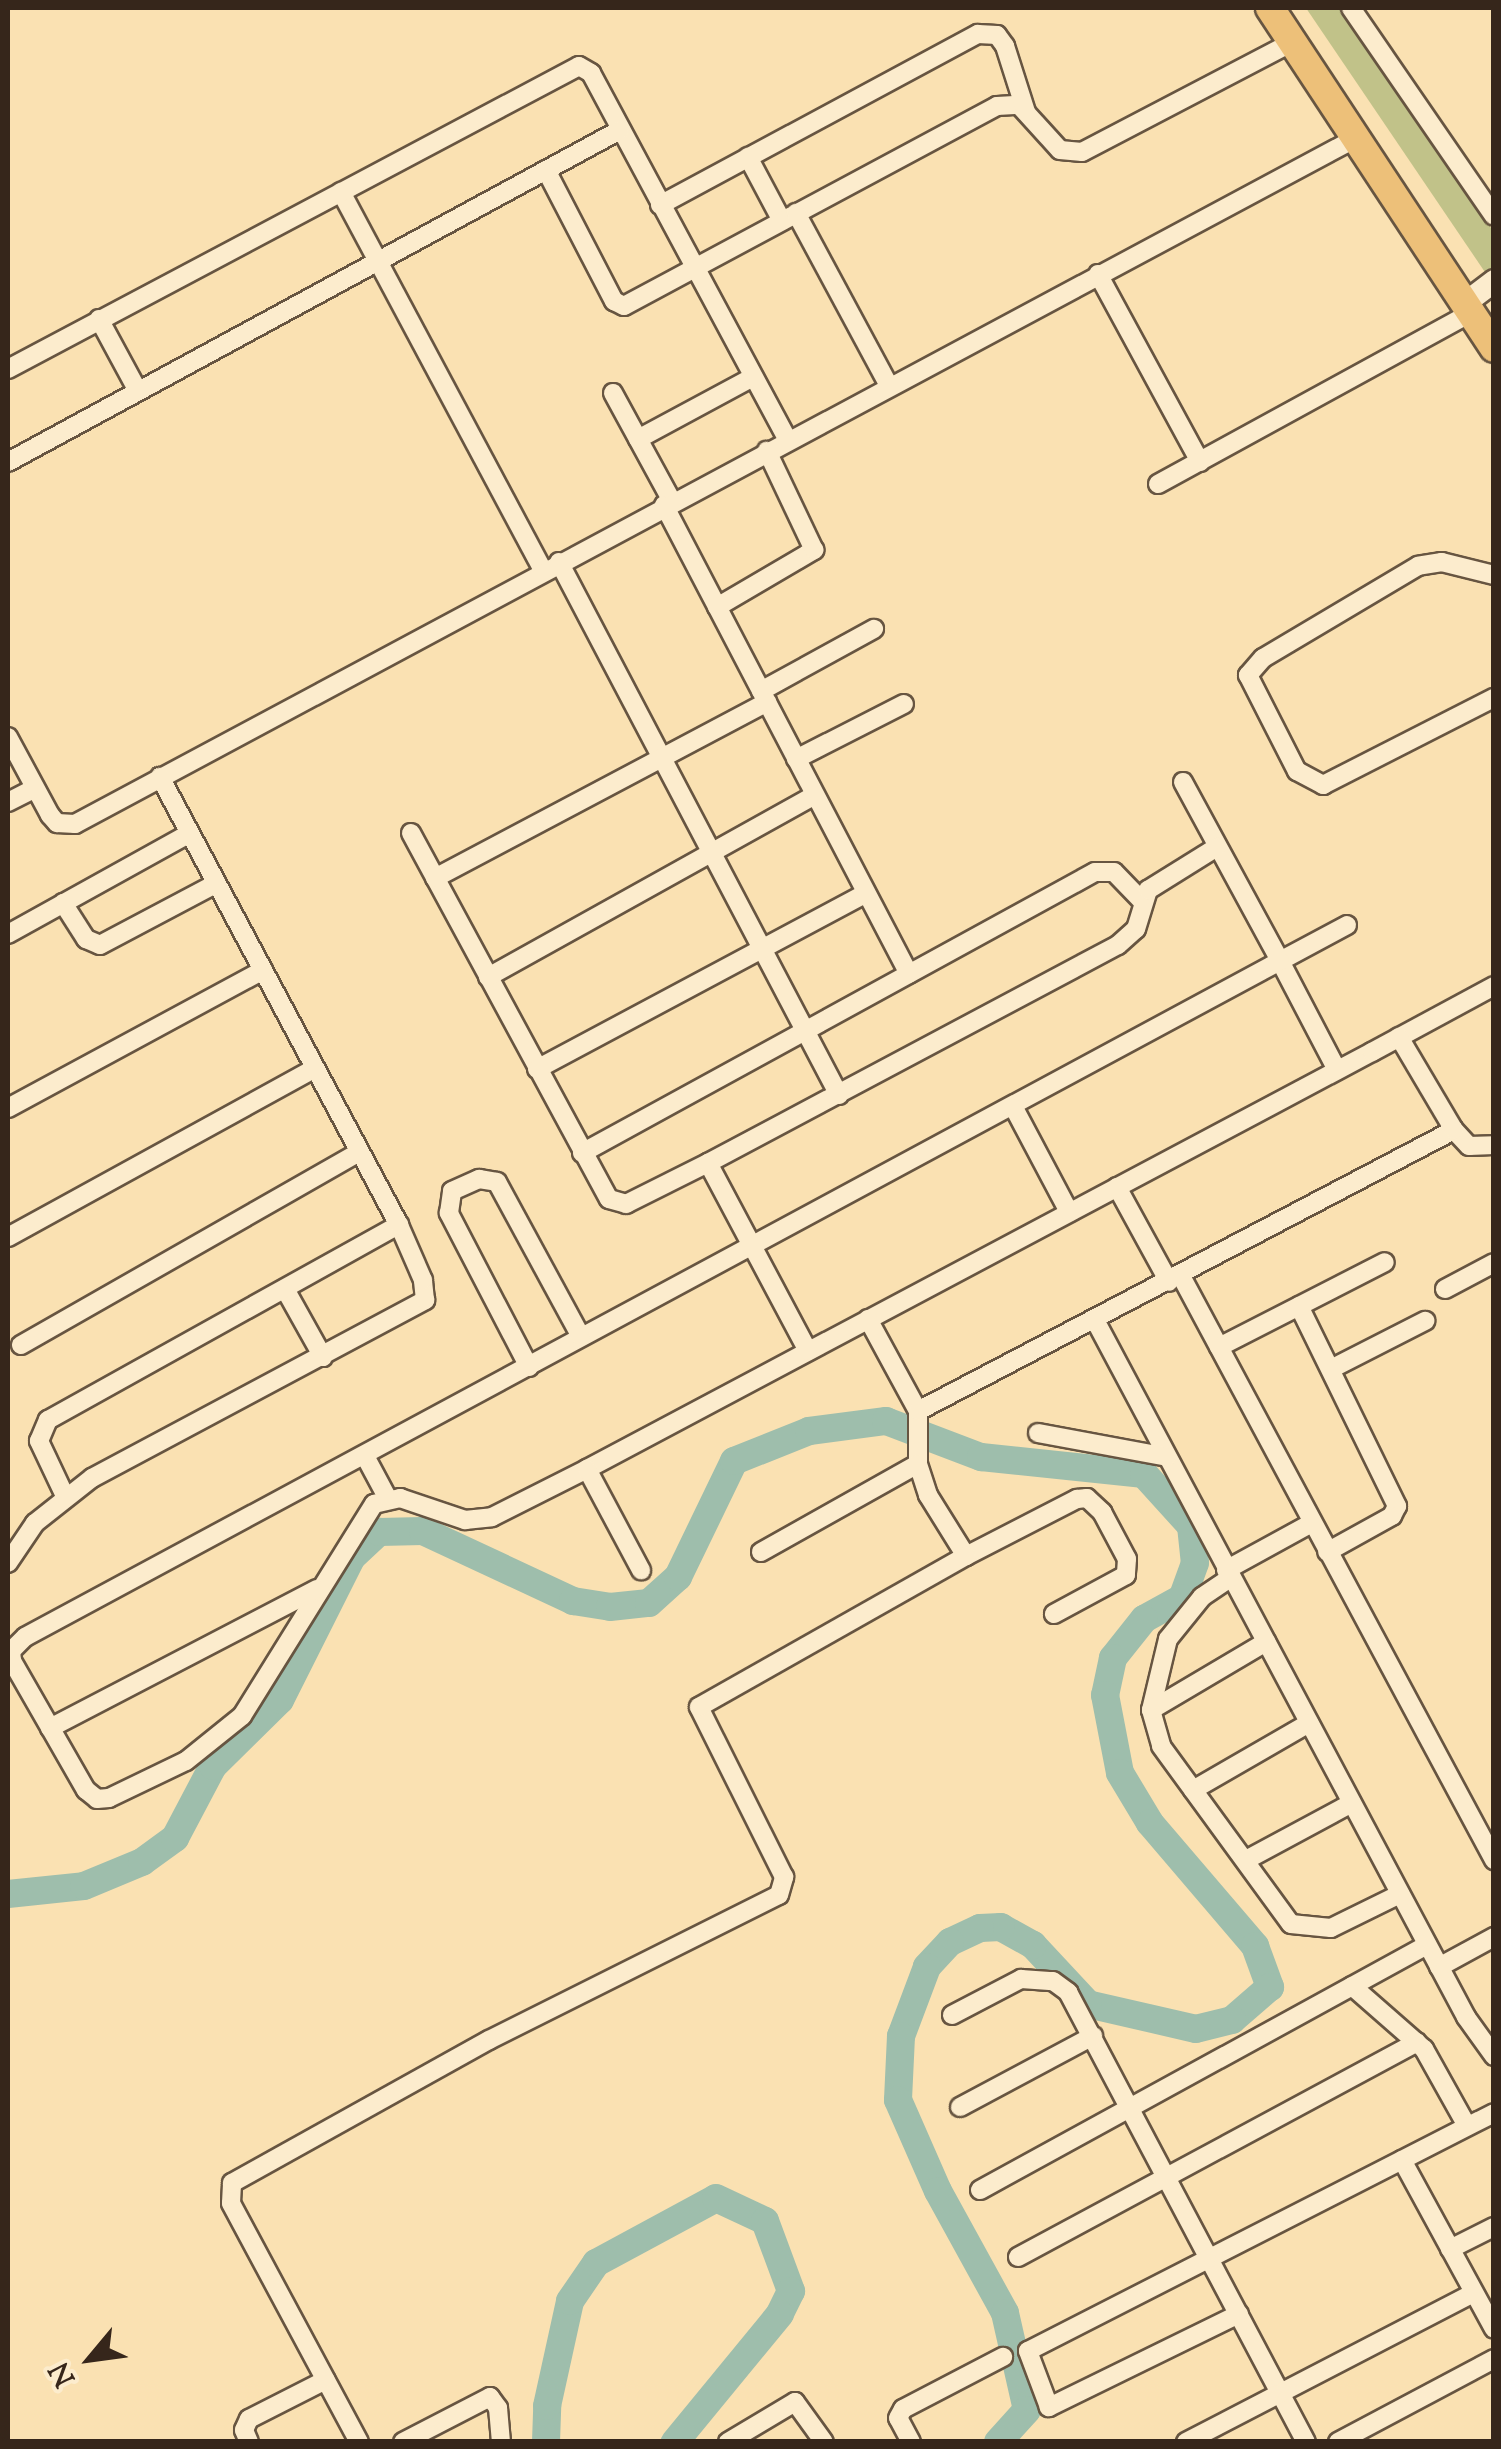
<!DOCTYPE html>
<style>
body{margin:0}
#map{position:relative;width:1501px;height:2449px;overflow:hidden;background:#fae1b2;font-family:"Sorts Mill Goudy",serif}
div>[style]{position:absolute}
[style*='--x']{left:calc(var(--x)*1px);top:calc(var(--y)*1px);width:calc(var(--w)*1px);rotate:calc(var(--a)*1deg)}
.green>*{inset:0;background:#c1c289}
.river>*{height:28px;margin:-14px;padding:0 14px;transform-origin:14px;border-radius:14px;background:#9ebeac}
.roads{filter:drop-shadow(2px 0 #675541) drop-shadow(-2px 0 #675541) drop-shadow(0 2px #675541) drop-shadow(0 -2px #675541)}
.minor>*{height:18px;margin:-9px;padding:0 9px;transform-origin:9px;border-radius:9px;background:#fceccd}
.tertiary>*{height:22px;margin:-11px;padding:0 11px;transform-origin:11px;border-radius:11px;background:#fceccd}
.primary>*{height:28px;margin:-14px;padding:0 14px;transform-origin:14px;border-radius:14px;background:#edc079}
span{translate:-50% -50%;white-space:nowrap;text-align:center;line-height:1.15;-webkit-text-stroke:8px #fceccd;paint-order:stroke}
.frame{position:absolute;inset:0;border:10px solid #36261b;pointer-events:none}
.north{position:absolute;left:40px;top:2309px;width:100px;height:100px;-webkit-text-stroke:8px #fceccd;paint-order:stroke;rotate:241deg;font-size:28px;font-weight:700;line-height:40px;text-align:center;color:#36261b}
.north::after{content:'';display:block;margin:auto;width:35px;height:45px;background:#36261b;clip-path:polygon(50% 0,100% 100%,50% 72%,0 100%)}
</style>
<div id="map">
<div class="green">
<div style="clip-path:polygon(1306px 8px,1345px 8px,1493px 231px,1493px 284px)"></div>
</div>
<div class="river">
<div style="--x:8;--y:1894;--w:76;--a:-6"></div>
<div style="--x:84;--y:1886;--w:63;--a:-22.5"></div>
<div style="--x:142;--y:1862;--w:41;--a:-36"></div>
<div style="--x:175;--y:1838;--w:81;--a:-62.2"></div>
<div style="--x:213;--y:1766;--w:94;--a:-44.6"></div>
<div style="--x:280;--y:1700;--w:160;--a:-63.3"></div>
<div style="--x:352;--y:1557;--w:37;--a:-43"></div>
<div style="--x:379;--y:1532;--w:44;--a:-1.3"></div>
<div style="--x:423;--y:1531;--w:166;--a:25"></div>
<div style="--x:573;--y:1601;--w:37;--a:9"></div>
<div style="--x:610;--y:1607;--w:39;--a:-6"></div>
<div style="--x:649;--y:1603;--w:39;--a:-42"></div>
<div style="--x:678;--y:1577;--w:129;--a:-64.2"></div>
<div style="--x:734;--y:1461;--w:81;--a:-21.8"></div>
<div style="--x:809;--y:1431;--w:78;--a:-7.4"></div>
<div style="--x:886;--y:1421;--w:102;--a:20.8"></div>
<div style="--x:981;--y:1457;--w:164;--a:6"></div>
<div style="--x:1144;--y:1474;--w:70;--a:47.9"></div>
<div style="--x:1191;--y:1526;--w:37;--a:84"></div>
<div style="--x:1195;--y:1563;--w:37;--a:110"></div>
<div style="--x:1182;--y:1598;--w:43;--a:151.1"></div>
<div style="--x:1144;--y:1619;--w:50;--a:128.5"></div>
<div style="--x:1113;--y:1658;--w:38;--a:102"></div>
<div style="--x:1105;--y:1695;--w:79;--a:79.1"></div>
<div style="--x:1120;--y:1773;--w:58;--a:59"></div>
<div style="--x:1150;--y:1823;--w:162;--a:49.5"></div>
<div style="--x:1255;--y:1946;--w:44;--a:69.9"></div>
<div style="--x:1270;--y:1987;--w:50;--a:139"></div>
<div style="--x:1232;--y:2020;--w:37;--a:166"></div>
<div style="--x:1196;--y:2029;--w:111;--a:-167"></div>
<div style="--x:1088;--y:2004;--w:81;--a:-133"></div>
<div style="--x:1033;--y:1945;--w:37;--a:-151"></div>
<div style="--x:1001;--y:1927;--w:21;--a:177"></div>
<div style="--x:980;--y:1928;--w:33;--a:155"></div>
<div style="--x:950;--y:1942;--w:34;--a:133"></div>
<div style="--x:927;--y:1967;--w:74;--a:110.6"></div>
<div style="--x:901;--y:2036;--w:64;--a:92.7"></div>
<div style="--x:898;--y:2100;--w:99;--a:66.3"></div>
<div style="--x:938;--y:2191;--w:139;--a:61.2"></div>
<div style="--x:1005;--y:2313;--w:99;--a:77.2"></div>
<div style="--x:1027;--y:2410;--w:43;--a:132.2"></div>
<div style="--x:546;--y:2442;--w:36;--a:-88"></div>
<div style="--x:547;--y:2406;--w:107;--a:-77.6"></div>
<div style="--x:570;--y:2301;--w:46;--a:-55.6"></div>
<div style="--x:596;--y:2263;--w:136;--a:-28.4"></div>
<div style="--x:716;--y:2198;--w:54;--a:25.1"></div>
<div style="--x:765;--y:2221;--w:75;--a:69.6"></div>
<div style="--x:791;--y:2291;--w:25;--a:116"></div>
<div style="--x:780;--y:2314;--w:166;--a:129.4"></div>
</div>
<div class="roads">
<div class="minor">
<div style="--x:1351;--y:8;--w:252;--a:55.5"></div>
<div style="--x:748;--y:157;--w:72;--a:62"></div>
<div style="--x:546;--y:170;--w:148;--a:62.6"></div>
<div style="--x:614;--y:301;--w:11;--a:27"></div>
<div style="--x:624;--y:306;--w:423;--a:-28.2"></div>
<div style="--x:997;--y:106;--w:22;--a:-3"></div>
<div style="--x:1019;--y:105;--w:61;--a:47.7"></div>
<div style="--x:1060;--y:150;--w:22;--a:5"></div>
<div style="--x:1082;--y:152;--w:237;--a:-27.6"></div>
<div style="--x:341;--y:192;--w:429;--a:61.9"></div>
<div style="--x:660;--y:205;--w:361;--a:-28.3"></div>
<div style="--x:978;--y:34;--w:19;--a:3"></div>
<div style="--x:997;--y:35;--w:14;--a:54"></div>
<div style="--x:1005;--y:46;--w:69;--a:72.3"></div>
<div style="--x:796;--y:213;--w:196;--a:61.7"></div>
<div style="--x:1098;--y:274;--w:214;--a:61.5"></div>
<div style="--x:99;--y:319;--w:82;--a:61.6"></div>
<div style="--x:8;--y:369;--w:646;--a:-27.95"></div>
<div style="--x:579;--y:66;--w:14;--a:30"></div>
<div style="--x:591;--y:73;--w:415;--a:61.8"></div>
<div style="--x:613;--y:393;--w:123;--a:61.4"></div>
<div style="--x:638;--y:439;--w:131;--a:-28.3"></div>
<div style="--x:8;--y:462;--w:696;--a:-28.48"></div>
<div style="--x:1158;--y:484;--w:356;--a:-28.7"></div>
<div style="--x:664;--y:505;--w:529;--a:62.42"></div>
<div style="--x:559;--y:562;--w:602;--a:62.29"></div>
<div style="--x:1494;--y:575;--w:54;--a:-166"></div>
<div style="--x:1442;--y:562;--w:24;--a:171"></div>
<div style="--x:1418;--y:566;--w:180;--a:149.3"></div>
<div style="--x:1263;--y:658;--w:23;--a:131"></div>
<div style="--x:1248;--y:675;--w:108;--a:63"></div>
<div style="--x:1297;--y:771;--w:30;--a:28"></div>
<div style="--x:1323;--y:785;--w:192;--a:-27"></div>
<div style="--x:717;--y:607;--w:113;--a:-30.4"></div>
<div style="--x:814;--y:550;--w:110;--a:-115.4"></div>
<div style="--x:761;--y:691;--w:129;--a:-28.8"></div>
<div style="--x:8;--y:737;--w:89;--a:61.7"></div>
<div style="--x:50;--y:815;--w:11;--a:49"></div>
<div style="--x:57;--y:823;--w:18;--a:3"></div>
<div style="--x:75;--y:824;--w:1451;--a:-28.17"></div>
<div style="--x:796;--y:759;--w:121;--a:-27"></div>
<div style="--x:1183;--y:782;--w:204;--a:61.5"></div>
<div style="--x:1280;--y:961;--w:76;--a:-28.2"></div>
<div style="--x:8;--y:802;--w:30;--a:-27"></div>
<div style="--x:411;--y:833;--w:416;--a:61.6"></div>
<div style="--x:609;--y:1199;--w:18;--a:16"></div>
<div style="--x:626;--y:1204;--w:92;--a:-26.6"></div>
<div style="--x:435;--y:878;--w:376;--a:-27.9"></div>
<div style="--x:63;--y:903;--w:43;--a:57.4"></div>
<div style="--x:86;--y:939;--w:15;--a:23"></div>
<div style="--x:100;--y:945;--w:132;--a:-27.9"></div>
<div style="--x:8;--y:934;--w:208;--a:-29"></div>
<div style="--x:488;--y:977;--w:374;--a:-29.1"></div>
<div style="--x:537;--y:1069;--w:373;--a:-28.1"></div>
<div style="--x:1337;--y:1070;--w:123;--a:-117.6"></div>
<div style="--x:1280;--y:961;--w:1425;--a:151.69"></div>
<div style="--x:25;--y:1637;--w:20;--a:135"></div>
<div style="--x:11;--y:1651;--w:10;--a:84"></div>
<div style="--x:12;--y:1661;--w:149;--a:60.2"></div>
<div style="--x:86;--y:1790;--w:14;--a:39"></div>
<div style="--x:97;--y:1799;--w:12;--a:-5"></div>
<div style="--x:109;--y:1798;--w:85;--a:-25.7"></div>
<div style="--x:186;--y:1761;--w:72;--a:-38.8"></div>
<div style="--x:242;--y:1716;--w:250;--a:-58.1"></div>
<div style="--x:374;--y:1504;--w:27;--a:-13"></div>
<div style="--x:400;--y:1498;--w:69;--a:18.7"></div>
<div style="--x:465;--y:1520;--w:27;--a:-6"></div>
<div style="--x:492;--y:1517;--w:106;--a:-26.8"></div>
<div style="--x:587;--y:1469;--w:889;--a:-27.98"></div>
<div style="--x:1372;--y:1052;--w:139;--a:-28.4"></div>
<div style="--x:8;--y:1108;--w:290;--a:-28.4"></div>
<div style="--x:1014;--y:1108;--w:118;--a:62.1"></div>
<div style="--x:1454;--y:1130;--w:22;--a:47"></div>
<div style="--x:1469;--y:1146;--w:25;--a:-2"></div>
<div style="--x:582;--y:1153;--w:585;--a:-28.71"></div>
<div style="--x:1095;--y:872;--w:19;--a:0"></div>
<div style="--x:1114;--y:872;--w:40;--a:46"></div>
<div style="--x:1117;--y:1187;--w:108;--a:61.3"></div>
<div style="--x:8;--y:1237;--w:350;--a:-28.8"></div>
<div style="--x:1181;--y:1276;--w:663;--a:61.81"></div>
<div style="--x:285;--y:1289;--w:78;--a:60.8"></div>
<div style="--x:1445;--y:1289;--w:55;--a:-28"></div>
<div style="--x:1299;--y:1306;--w:223;--a:63.9"></div>
<div style="--x:1397;--y:1506;--w:11;--a:117"></div>
<div style="--x:1392;--y:1516;--w:74;--a:151"></div>
<div style="--x:868;--y:1319;--w:105;--a:61.5"></div>
<div style="--x:918;--y:1411;--w:53;--a:90"></div>
<div style="--x:918;--y:1464;--w:33;--a:72"></div>
<div style="--x:928;--y:1495;--w:72;--a:58.1"></div>
<div style="--x:966;--y:1556;--w:125;--a:-27.2"></div>
<div style="--x:1077;--y:1499;--w:10;--a:-6"></div>
<div style="--x:1087;--y:1498;--w:21;--a:43"></div>
<div style="--x:1102;--y:1512;--w:53;--a:62"></div>
<div style="--x:1127;--y:1559;--w:16;--a:94"></div>
<div style="--x:1126;--y:1575;--w:82;--a:151.6"></div>
<div style="--x:1095;--y:1320;--w:790;--a:61.97"></div>
<div style="--x:1466;--y:2017;--w:48;--a:54.3"></div>
<div style="--x:21;--y:1345;--w:390;--a:-29.7"></div>
<div style="--x:1219;--y:1347;--w:186;--a:-27.1"></div>
<div style="--x:808;--y:1351;--w:213;--a:-118"></div>
<div style="--x:708;--y:1163;--w:464;--a:-28"></div>
<div style="--x:1118;--y:945;--w:24;--a:-42"></div>
<div style="--x:1136;--y:929;--w:41;--a:-72.9"></div>
<div style="--x:1148;--y:890;--w:81;--a:-31.9"></div>
<div style="--x:529;--y:1367;--w:174;--a:-117.5"></div>
<div style="--x:449;--y:1213;--w:22;--a:-82"></div>
<div style="--x:452;--y:1191;--w:30;--a:-24"></div>
<div style="--x:479;--y:1179;--w:18;--a:9"></div>
<div style="--x:497;--y:1182;--w:176;--a:61.5"></div>
<div style="--x:1331;--y:1369;--w:106;--a:-27.1"></div>
<div style="--x:918;--y:1411;--w:605;--a:-27.67"></div>
<div style="--x:1454;--y:1130;--w:108;--a:-120.6"></div>
<div style="--x:1038;--y:1433;--w:131;--a:10.5"></div>
<div style="--x:365;--y:1456;--w:47;--a:61.8"></div>
<div style="--x:587;--y:1469;--w:115;--a:61.9"></div>
<div style="--x:65;--y:1496;--w:61;--a:-115.3"></div>
<div style="--x:39;--y:1441;--w:23;--a:-67"></div>
<div style="--x:48;--y:1420;--w:402;--a:-29.1"></div>
<div style="--x:761;--y:1552;--w:180;--a:-29.3"></div>
<div style="--x:8;--y:1563;--w:48;--a:-56"></div>
<div style="--x:35;--y:1523;--w:73;--a:-38.3"></div>
<div style="--x:92;--y:1478;--w:378;--a:-28.1"></div>
<div style="--x:425;--y:1300;--w:20;--a:-96"></div>
<div style="--x:423;--y:1280;--w:60;--a:-113.6"></div>
<div style="--x:399;--y:1225;--w:508;--a:-118.08"></div>
<div style="--x:1226;--y:1570;--w:98;--a:-28.7"></div>
<div style="--x:1230;--y:1578;--w:34;--a:146"></div>
<div style="--x:1202;--y:1597;--w:54;--a:129"></div>
<div style="--x:1168;--y:1639;--w:73;--a:103.5"></div>
<div style="--x:1151;--y:1710;--w:37;--a:74"></div>
<div style="--x:1161;--y:1746;--w:220;--a:53.9"></div>
<div style="--x:1291;--y:1924;--w:40;--a:5.7"></div>
<div style="--x:1331;--y:1928;--w:77;--a:-26.2"></div>
<div style="--x:1151;--y:1710;--w:134;--a:-30.6"></div>
<div style="--x:50;--y:1728;--w:301;--a:-27.5"></div>
<div style="--x:1193;--y:1790;--w:134;--a:-30"></div>
<div style="--x:1246;--y:1860;--w:120;--a:-28.3"></div>
<div style="--x:1439;--y:1967;--w:63;--a:-28.6"></div>
<div style="--x:1352;--y:1986;--w:96;--a:41.2"></div>
<div style="--x:1424;--y:2049;--w:88;--a:60.8"></div>
<div style="--x:952;--y:2015;--w:78;--a:-27.6"></div>
<div style="--x:1021;--y:1979;--w:32;--a:4"></div>
<div style="--x:1053;--y:1981;--w:19;--a:36"></div>
<div style="--x:1068;--y:1992;--w:509;--a:62.13"></div>
<div style="--x:960;--y:2107;--w:151;--a:-28.1"></div>
<div style="--x:1402;--y:2160;--w:192;--a:61.4"></div>
<div style="--x:980;--y:2190;--w:510;--a:-28.73"></div>
<div style="--x:1450;--y:2249;--w:49;--a:-26.6"></div>
<div style="--x:1018;--y:2257;--w:453;--a:-28.3"></div>
<div style="--x:1239;--y:2314;--w:212;--a:153.9"></div>
<div style="--x:1049;--y:2407;--w:60;--a:-110.6"></div>
<div style="--x:1028;--y:2351;--w:523;--a:-27.05"></div>
<div style="--x:249;--y:2442;--w:13;--a:-113"></div>
<div style="--x:244;--y:2430;--w:12;--a:-66"></div>
<div style="--x:249;--y:2419;--w:86;--a:-26.9"></div>
<div style="--x:359;--y:2442;--w:271;--a:-118.2"></div>
<div style="--x:231;--y:2203;--w:20;--a:-87"></div>
<div style="--x:232;--y:2183;--w:294;--a:-29.1"></div>
<div style="--x:489;--y:2040;--w:324;--a:-26.6"></div>
<div style="--x:779;--y:1895;--w:19;--a:-74"></div>
<div style="--x:784;--y:1877;--w:190;--a:-116.6"></div>
<div style="--x:699;--y:1707;--w:307;--a:-29.5"></div>
<div style="--x:403;--y:2442;--w:98;--a:-27.3"></div>
<div style="--x:490;--y:2397;--w:14;--a:54"></div>
<div style="--x:498;--y:2408;--w:34;--a:85"></div>
<div style="--x:728;--y:2442;--w:78;--a:-30.8"></div>
<div style="--x:795;--y:2402;--w:49;--a:54.1"></div>
<div style="--x:911;--y:2442;--w:27;--a:-118"></div>
<div style="--x:898;--y:2418;--w:10;--a:-61"></div>
<div style="--x:903;--y:2409;--w:113;--a:-27.5"></div>
<div style="--x:1186;--y:2442;--w:324;--a:-27.4"></div>
<div style="--x:1338;--y:2442;--w:177;--a:-28"></div>
</div>
<div class="tertiary">
<div style="--x:1464;--y:304;--w:38;--a:-37"></div>
</div>
<div class="primary">
<div style="--x:1270;--y:8;--w:407;--a:56.6"></div>
</div>
</div>
<div class="frame"></div>
<div class="north">N</div>
</div>
